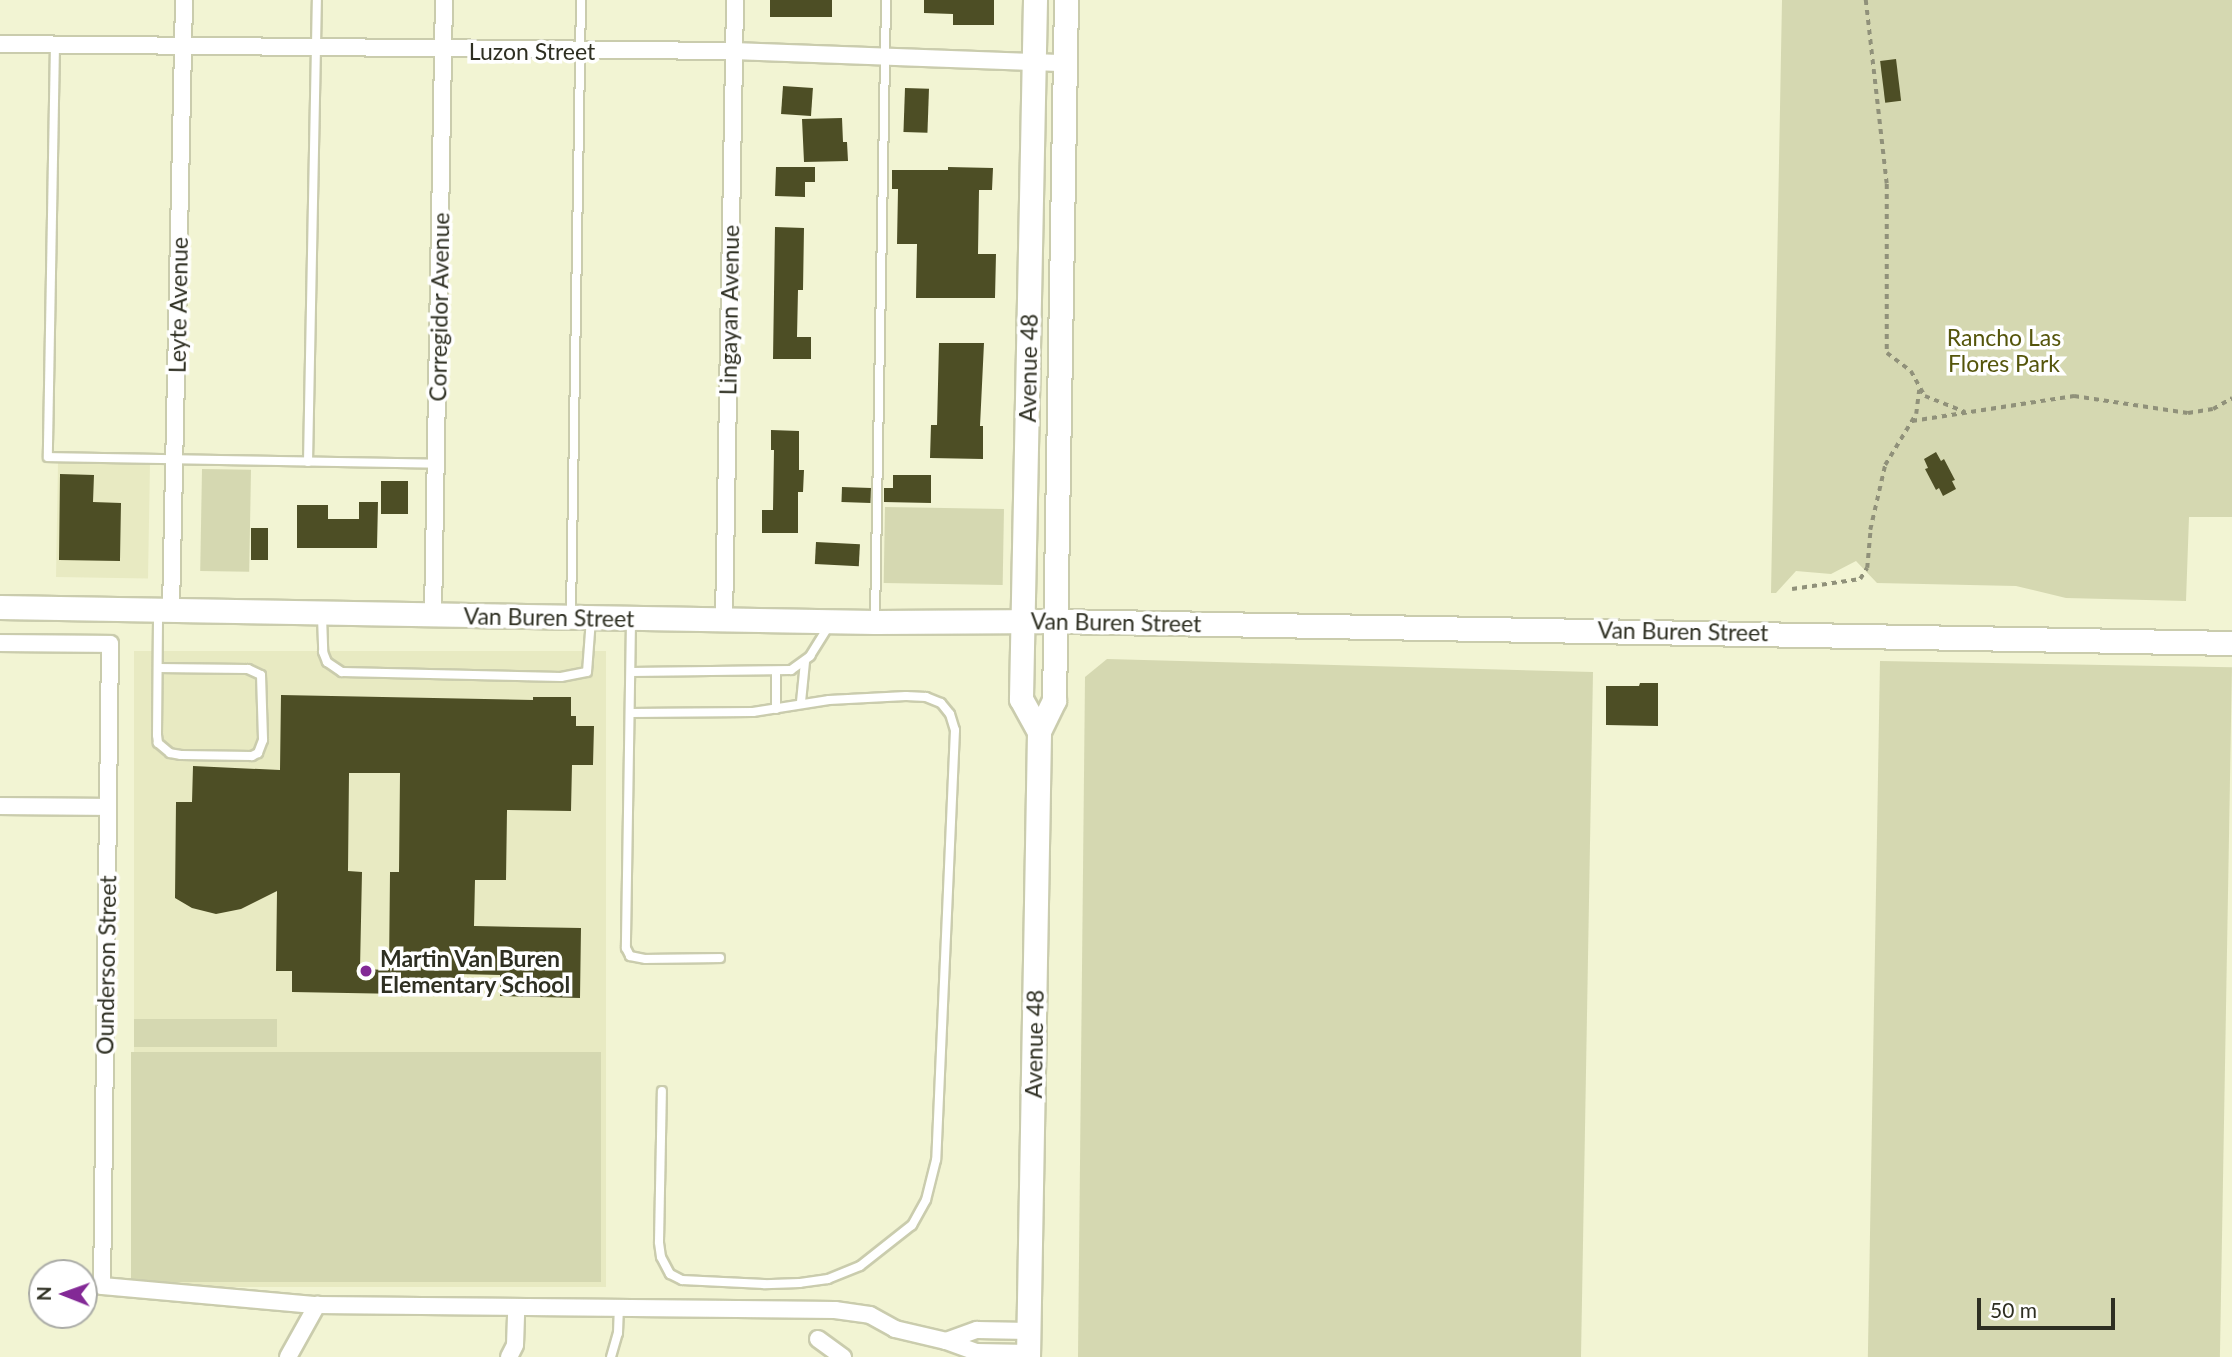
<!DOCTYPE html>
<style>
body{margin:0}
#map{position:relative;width:2232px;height:1357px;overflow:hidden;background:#f2f4d3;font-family:Lato,sans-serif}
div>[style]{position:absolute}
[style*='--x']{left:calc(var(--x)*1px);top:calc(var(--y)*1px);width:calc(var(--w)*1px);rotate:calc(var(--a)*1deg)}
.built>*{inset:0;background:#e8eac2;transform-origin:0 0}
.green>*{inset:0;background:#d5d8b1;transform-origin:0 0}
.building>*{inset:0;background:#4d4e25;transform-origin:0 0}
.path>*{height:3.5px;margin-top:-1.75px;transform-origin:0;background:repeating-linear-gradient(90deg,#90917a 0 5px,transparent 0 10px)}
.roads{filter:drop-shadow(2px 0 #caccad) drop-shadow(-2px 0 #caccad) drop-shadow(0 2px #caccad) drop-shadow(0 -2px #caccad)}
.lane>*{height:8px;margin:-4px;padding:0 4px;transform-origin:4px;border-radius:4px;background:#fff}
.street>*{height:16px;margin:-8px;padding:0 8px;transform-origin:8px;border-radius:8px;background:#fff}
.secondary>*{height:23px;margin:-11.5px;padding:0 11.5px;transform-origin:11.5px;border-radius:11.5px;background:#fff}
.dots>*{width:19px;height:19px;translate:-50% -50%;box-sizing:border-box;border:4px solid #fff;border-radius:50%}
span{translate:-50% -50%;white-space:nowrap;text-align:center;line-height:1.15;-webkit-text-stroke:7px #fff;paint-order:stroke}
.street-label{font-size:23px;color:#2e2f22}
.park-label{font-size:23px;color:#55550b}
.poi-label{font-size:23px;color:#2e2f22;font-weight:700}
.left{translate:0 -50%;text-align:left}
.north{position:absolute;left:28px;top:1259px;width:70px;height:70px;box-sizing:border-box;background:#fff;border:2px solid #abaca7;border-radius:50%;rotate:271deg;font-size:19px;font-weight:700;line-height:28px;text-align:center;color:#2e2f22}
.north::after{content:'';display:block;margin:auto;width:24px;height:32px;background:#832996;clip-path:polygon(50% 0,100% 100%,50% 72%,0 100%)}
.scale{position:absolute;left:1977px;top:1298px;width:138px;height:32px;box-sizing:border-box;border:4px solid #2e2f22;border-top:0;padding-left:9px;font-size:21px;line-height:24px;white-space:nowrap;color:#2e2f22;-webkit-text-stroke:5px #fff;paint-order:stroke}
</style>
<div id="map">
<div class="built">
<div style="left:58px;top:463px;width:92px;height:114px;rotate:1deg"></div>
<div style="left:134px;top:651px;width:472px;height:636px"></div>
</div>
<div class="green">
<div style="clip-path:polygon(1782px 0,2232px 0,2232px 517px,2189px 517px,2186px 601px,2066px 598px,2016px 586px,1877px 583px,1856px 561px,1831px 574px,1796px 571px,1776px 593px,1771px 593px)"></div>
<div style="left:202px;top:469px;width:49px;height:102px;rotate:1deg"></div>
<div style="left:885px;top:507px;width:119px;height:76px;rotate:1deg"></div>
<div style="clip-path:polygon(1107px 659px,1593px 672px,1581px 1357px,1078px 1357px,1085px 677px)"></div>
<div style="left:1880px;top:661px;width:352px;height:696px;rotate:1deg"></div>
<div style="left:134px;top:1019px;width:143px;height:28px"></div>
<div style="left:131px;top:1052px;width:470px;height:230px"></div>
</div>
<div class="building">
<div style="left:770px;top:0;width:62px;height:17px"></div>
<div style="clip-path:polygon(924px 0,994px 0,994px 25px,953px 25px,953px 14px,924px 13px)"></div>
<div style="left:1896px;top:59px;width:42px;height:16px;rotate:83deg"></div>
<div style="left:783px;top:86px;width:30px;height:28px;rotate:4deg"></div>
<div style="left:905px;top:88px;width:24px;height:44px;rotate:2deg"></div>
<div style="clip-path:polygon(842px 118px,843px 142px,847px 142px,848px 161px,804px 162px,802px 119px)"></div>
<div style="clip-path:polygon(776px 167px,815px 167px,815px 182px,805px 182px,805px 197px,775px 196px)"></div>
<div style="clip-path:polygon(948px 167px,993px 168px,992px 190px,979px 190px,978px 254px,996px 254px,995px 298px,916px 298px,917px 244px,897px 244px,898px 189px,892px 189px,892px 170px,948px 170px)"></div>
<div style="clip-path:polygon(775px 227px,804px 228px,803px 290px,798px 290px,797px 337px,811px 337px,811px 359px,773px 359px)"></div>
<div style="clip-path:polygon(939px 343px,984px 343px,980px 426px,983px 426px,983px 459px,930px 458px,931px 425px,937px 425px)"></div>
<div style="clip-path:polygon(771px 430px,799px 431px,799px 470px,804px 470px,803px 492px,798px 492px,798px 533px,762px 533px,762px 510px,773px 510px,774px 450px,771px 450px)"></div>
<div style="clip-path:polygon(1936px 452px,1941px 461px,1944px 459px,1955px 480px,1952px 481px,1956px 489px,1943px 496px,1939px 488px,1936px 490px,1925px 469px,1928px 468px,1924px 459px)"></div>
<div style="clip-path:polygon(60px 474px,94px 475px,93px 502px,121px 503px,120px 561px,59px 560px)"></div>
<div style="clip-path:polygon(893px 475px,931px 475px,931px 503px,884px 502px,884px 488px,893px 488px)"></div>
<div style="left:381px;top:481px;width:27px;height:33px"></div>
<div style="left:842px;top:487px;width:29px;height:15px;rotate:2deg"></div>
<div style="clip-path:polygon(359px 502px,378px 502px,377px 548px,297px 548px,297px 505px,328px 505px,328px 519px,359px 519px)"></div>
<div style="left:251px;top:528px;width:17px;height:32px"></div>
<div style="left:816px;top:542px;width:44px;height:22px;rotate:3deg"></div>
<div style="clip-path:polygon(1640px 683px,1658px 683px,1658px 726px,1606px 725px,1606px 686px,1639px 686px)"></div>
<div style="clip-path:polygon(evenodd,281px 695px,533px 700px,533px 697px,571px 697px,571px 716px,576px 716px,576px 726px,594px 726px,593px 765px,572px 765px,571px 811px,507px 810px,506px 880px,475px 880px,474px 926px,581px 928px,580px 998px,500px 996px,500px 975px,459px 974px,459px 995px,292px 992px,292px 971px,276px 971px,277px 891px,241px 909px,216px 914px,192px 908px,175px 898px,176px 802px,192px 802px,193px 766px,280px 770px,281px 695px,349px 773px,400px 773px,399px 872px,390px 872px,389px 970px,360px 969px,362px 872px,348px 871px,349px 773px)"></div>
</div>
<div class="path">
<div style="--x:1866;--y:0;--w:185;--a:83.5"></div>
<div style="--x:1887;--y:184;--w:169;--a:90"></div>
<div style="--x:1887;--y:353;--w:30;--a:37"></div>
<div style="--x:1911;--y:371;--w:29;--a:61"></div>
<div style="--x:1925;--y:396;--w:43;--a:21.8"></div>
<div style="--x:1912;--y:421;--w:164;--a:-8.8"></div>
<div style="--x:2074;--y:396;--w:115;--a:8.5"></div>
<div style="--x:2188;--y:413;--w:25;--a:-9"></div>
<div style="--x:2213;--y:409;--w:22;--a:-30"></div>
<div style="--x:1792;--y:589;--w:69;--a:-8.4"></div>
<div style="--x:1860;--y:579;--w:13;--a:-58"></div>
<div style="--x:1867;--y:568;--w:38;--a:-85"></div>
<div style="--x:1870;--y:530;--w:67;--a:-77"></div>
<div style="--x:1885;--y:465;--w:60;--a:-58.7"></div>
<div style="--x:1916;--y:414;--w:24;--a:-83"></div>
</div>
<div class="roads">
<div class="lane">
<div style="--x:55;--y:44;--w:413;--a:91"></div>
<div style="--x:48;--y:457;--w:388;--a:1"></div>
<div style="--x:308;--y:462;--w:462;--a:-88.9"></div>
<div style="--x:571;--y:614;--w:614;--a:-89.07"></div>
<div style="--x:322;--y:616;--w:36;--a:88"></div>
<div style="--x:323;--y:652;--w:11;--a:68"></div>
<div style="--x:327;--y:662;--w:18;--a:34"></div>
<div style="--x:342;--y:672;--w:219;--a:1.3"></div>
<div style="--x:561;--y:677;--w:26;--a:-11"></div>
<div style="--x:587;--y:672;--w:53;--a:-85.7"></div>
<div style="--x:875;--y:619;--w:619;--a:-88.98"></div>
<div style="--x:631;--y:621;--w:327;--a:90.9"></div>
<div style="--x:626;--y:948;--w:9;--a:63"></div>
<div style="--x:630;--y:956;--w:16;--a:11"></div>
<div style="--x:646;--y:959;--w:74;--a:-0.8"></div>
<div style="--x:158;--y:668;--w:90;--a:0.6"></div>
<div style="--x:248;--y:669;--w:14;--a:25"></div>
<div style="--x:261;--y:675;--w:65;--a:88.2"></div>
<div style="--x:263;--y:740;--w:14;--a:111"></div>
<div style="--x:258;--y:753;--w:7;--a:153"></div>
<div style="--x:252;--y:756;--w:71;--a:-179.2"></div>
<div style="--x:181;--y:755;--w:11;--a:-170"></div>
<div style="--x:170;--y:753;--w:16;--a:-140"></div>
<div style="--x:158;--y:743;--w:8;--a:-97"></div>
<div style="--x:157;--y:735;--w:122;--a:-89.5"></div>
<div style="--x:631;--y:672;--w:160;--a:-0.7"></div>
<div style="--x:791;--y:670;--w:24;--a:-36"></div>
<div style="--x:810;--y:656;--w:36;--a:-58"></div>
<div style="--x:801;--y:702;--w:40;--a:-84.3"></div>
<div style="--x:776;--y:709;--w:37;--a:-90"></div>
<div style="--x:630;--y:713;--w:123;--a:-0.5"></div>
<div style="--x:753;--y:712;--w:77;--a:-9"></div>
<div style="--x:829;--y:700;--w:77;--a:-3"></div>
<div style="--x:906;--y:696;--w:20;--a:3"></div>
<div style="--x:926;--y:697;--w:16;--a:22"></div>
<div style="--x:941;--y:703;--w:14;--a:51"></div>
<div style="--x:950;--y:714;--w:17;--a:73"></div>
<div style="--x:955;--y:730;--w:430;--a:92.5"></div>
<div style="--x:936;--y:1160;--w:41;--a:104"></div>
<div style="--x:926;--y:1200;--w:29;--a:119"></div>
<div style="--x:912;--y:1225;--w:66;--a:141.7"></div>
<div style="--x:860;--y:1266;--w:35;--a:158"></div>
<div style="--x:828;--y:1279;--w:28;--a:172"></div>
<div style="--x:800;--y:1283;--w:36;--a:178"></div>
<div style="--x:764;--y:1284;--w:82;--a:-177.2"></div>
<div style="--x:682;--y:1280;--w:13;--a:-153"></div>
<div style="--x:670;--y:1274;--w:19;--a:-118"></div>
<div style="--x:661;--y:1257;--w:15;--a:-98"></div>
<div style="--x:659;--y:1242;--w:151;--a:-88.9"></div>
<div style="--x:611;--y:1357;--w:25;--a:-74"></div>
<div style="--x:618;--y:1333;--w:25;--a:-88"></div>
</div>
<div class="street">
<div style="--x:0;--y:44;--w:734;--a:0.55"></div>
<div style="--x:734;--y:51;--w:331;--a:2.1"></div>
<div style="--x:171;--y:610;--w:610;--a:-88.78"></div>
<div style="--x:433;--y:615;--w:615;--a:-88.98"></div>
<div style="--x:724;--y:620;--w:620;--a:-88.98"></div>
<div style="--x:0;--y:643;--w:110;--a:0.5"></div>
<div style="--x:110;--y:644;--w:642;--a:90.71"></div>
<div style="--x:102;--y:1286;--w:216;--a:5.1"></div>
<div style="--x:317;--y:1305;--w:518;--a:0.55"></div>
<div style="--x:835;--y:1310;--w:35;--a:8"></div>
<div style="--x:870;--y:1315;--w:29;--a:29"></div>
<div style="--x:895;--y:1329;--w:52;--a:13.2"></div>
<div style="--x:946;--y:1341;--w:33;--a:20"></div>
<div style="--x:977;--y:1352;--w:51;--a:1.1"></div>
<div style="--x:0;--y:806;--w:108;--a:0.5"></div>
<div style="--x:818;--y:1339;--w:31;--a:36"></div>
<div style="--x:946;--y:1341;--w:33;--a:-20"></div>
<div style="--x:977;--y:1330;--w:52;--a:1.1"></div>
<div style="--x:288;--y:1357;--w:60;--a:-60.9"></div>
<div style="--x:509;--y:1357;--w:13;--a:-63"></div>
<div style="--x:515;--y:1345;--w:38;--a:-88"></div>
</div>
<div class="secondary">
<div style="--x:1035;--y:0;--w:699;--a:91.15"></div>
<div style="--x:1021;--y:699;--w:37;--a:61"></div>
<div style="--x:0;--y:607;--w:875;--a:0.98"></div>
<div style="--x:875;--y:622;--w:180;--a:-0.3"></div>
<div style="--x:1055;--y:621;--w:1177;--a:1.07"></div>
<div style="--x:1028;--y:1357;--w:626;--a:-88.99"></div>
<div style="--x:1039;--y:731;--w:34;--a:-64"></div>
<div style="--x:1054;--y:700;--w:700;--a:-89.02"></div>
</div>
</div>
<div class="dots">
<div style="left:366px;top:971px;background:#832996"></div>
</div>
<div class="street-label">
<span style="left:532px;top:51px">Luzon Street</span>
<span style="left:178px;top:305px;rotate:-89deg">Leyte Avenue</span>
<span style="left:439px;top:307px;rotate:-89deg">Corregidor Avenue</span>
<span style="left:729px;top:310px;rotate:-89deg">Lingayan Avenue</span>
<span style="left:1028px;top:368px;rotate:-89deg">Avenue 48</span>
<span style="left:549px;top:617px;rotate:1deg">Van Buren Street</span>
<span style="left:1116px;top:622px;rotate:1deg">Van Buren Street</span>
<span style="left:1683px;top:631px;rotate:1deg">Van Buren Street</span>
<span style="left:106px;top:965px;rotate:-89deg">Ounderson Street</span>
<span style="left:1034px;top:1044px;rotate:-89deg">Avenue 48</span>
</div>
<div class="park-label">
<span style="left:2004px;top:350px">Rancho Las<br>Flores Park</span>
</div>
<div class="poi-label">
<span class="left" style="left:380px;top:971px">Martin Van Buren<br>Elementary School</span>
</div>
<div class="north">N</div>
<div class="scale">50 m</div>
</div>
